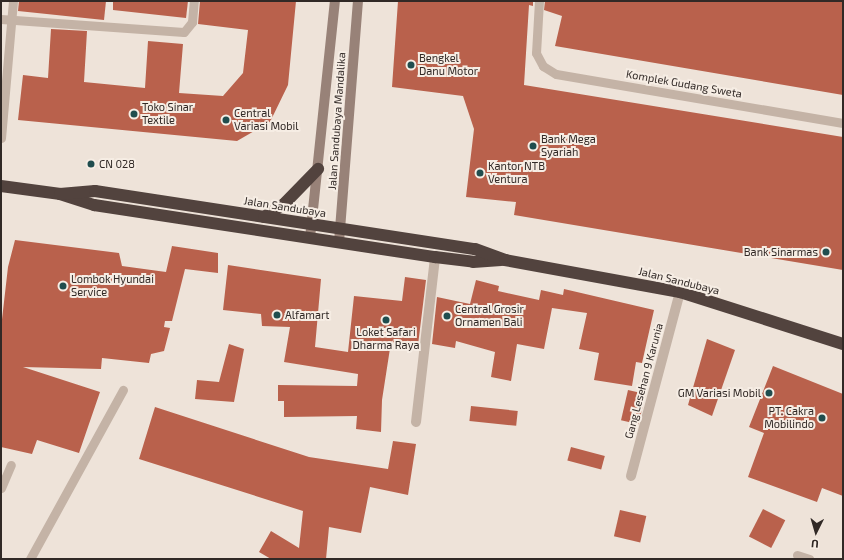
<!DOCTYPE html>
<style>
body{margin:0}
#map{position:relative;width:844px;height:560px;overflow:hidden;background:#eee3d9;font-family:"Exo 2",sans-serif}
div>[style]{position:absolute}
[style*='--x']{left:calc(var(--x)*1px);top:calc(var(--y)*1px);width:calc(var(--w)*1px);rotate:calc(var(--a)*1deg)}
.building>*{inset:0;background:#b9614c;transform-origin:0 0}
.lane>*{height:9px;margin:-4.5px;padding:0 4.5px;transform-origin:4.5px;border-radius:4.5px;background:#c4b3a6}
.street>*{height:10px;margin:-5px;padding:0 5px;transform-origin:5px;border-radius:5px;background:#c4b3a6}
.secondary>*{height:10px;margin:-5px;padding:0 5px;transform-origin:5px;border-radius:5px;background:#988278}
.highway>*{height:12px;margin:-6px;padding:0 6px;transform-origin:6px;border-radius:6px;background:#52433e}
.dots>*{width:11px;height:11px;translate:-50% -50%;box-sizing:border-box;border:2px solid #f6ede4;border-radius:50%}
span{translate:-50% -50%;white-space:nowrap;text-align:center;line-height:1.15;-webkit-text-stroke:4px #f6ede4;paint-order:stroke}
.poi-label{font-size:11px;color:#312926}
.left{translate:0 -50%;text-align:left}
.right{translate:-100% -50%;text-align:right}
.street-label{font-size:11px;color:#312926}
.frame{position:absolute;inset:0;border:2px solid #312926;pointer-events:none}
.north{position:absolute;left:796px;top:512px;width:40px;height:40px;-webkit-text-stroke:3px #f6ede4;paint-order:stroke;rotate:185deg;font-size:11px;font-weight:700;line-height:16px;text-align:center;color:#312926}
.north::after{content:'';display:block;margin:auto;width:14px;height:18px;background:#312926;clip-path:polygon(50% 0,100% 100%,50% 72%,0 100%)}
</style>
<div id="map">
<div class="building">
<div style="clip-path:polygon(19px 1px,106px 1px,104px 20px,18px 11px)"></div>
<div style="clip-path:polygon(113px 1px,188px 1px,186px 18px,113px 10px)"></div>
<div style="clip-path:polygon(200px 1px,296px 1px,288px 85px,270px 122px,237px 141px,18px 120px,23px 75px,48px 78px,51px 29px,87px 31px,84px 82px,145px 88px,148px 41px,183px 44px,179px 93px,223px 96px,243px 73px,248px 30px,198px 24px)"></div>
<div style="clip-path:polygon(398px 1px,533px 1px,533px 6px,529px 5px,524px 85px,843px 137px,843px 270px,514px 215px,516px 202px,466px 197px,474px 129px,463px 96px,392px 87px)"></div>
<div style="clip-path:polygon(545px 1px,843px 1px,843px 95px,555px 46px,562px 16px,544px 10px)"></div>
<div style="clip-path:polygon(15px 240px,119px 253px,122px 266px,166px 272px,172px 246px,218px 253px,218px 273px,185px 269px,172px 321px,165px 321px,164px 327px,170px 328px,164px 351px,151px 354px,149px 363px,102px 358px,101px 369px,23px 367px,100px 392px,79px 453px,37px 440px,32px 454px,1px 447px,1px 328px,8px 267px)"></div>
<div style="clip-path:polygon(228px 265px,321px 279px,315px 347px,348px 352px,354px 296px,402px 301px,405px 277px,426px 280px,418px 345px,391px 342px,382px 400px,381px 432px,356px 429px,357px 416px,284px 417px,284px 401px,278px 401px,278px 385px,357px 386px,358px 374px,284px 362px,290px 327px,262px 326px,261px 314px,223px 310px)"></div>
<div style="clip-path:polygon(476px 280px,499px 286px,498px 291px,539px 300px,541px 290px,563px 295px,564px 289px,654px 310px,642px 363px,636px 362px,632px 386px,594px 380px,599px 353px,579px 349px,587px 313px,552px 308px,544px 349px,517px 344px,511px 381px,491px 377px,495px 352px,456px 341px,455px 348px,432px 344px,437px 297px,470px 304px)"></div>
<div style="clip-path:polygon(707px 339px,735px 350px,712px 416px,688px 405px)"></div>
<div style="clip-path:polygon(229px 344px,244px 349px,234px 402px,195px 399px,197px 380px,219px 382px)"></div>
<div style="clip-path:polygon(773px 366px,843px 394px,843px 496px,822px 488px,817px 502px,748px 477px,764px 433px,749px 427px)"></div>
<div style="left:628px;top:390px;width:18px;height:31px;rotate:13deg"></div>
<div style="left:471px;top:406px;width:47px;height:15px;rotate:6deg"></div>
<div style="clip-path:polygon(155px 407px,309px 457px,388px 469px,393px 441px,416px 444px,408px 495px,370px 487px,361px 533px,329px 527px,326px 559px,271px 559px,259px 552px,271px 531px,299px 548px,303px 511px,139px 459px)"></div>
<div style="left:571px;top:447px;width:35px;height:14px;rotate:15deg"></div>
<div style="left:763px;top:509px;width:25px;height:31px;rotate:27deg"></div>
<div style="left:620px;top:510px;width:27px;height:27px;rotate:13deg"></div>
</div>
<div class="lane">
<div style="--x:539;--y:1;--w:52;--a:93.3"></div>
<div style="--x:536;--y:53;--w:15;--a:62"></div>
<div style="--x:543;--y:66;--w:15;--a:32"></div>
<div style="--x:556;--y:74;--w:291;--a:9.7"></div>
<div style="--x:1;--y:19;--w:183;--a:4.1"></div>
<div style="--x:184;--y:32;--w:13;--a:-51"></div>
<div style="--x:192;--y:22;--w:21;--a:-85"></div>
<div style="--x:1;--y:138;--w:138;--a:-85"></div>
<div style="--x:1;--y:488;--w:25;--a:-67"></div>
<div style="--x:797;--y:555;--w:13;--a:18"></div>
<div style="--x:30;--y:559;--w:193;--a:-61.2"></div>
</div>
<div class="street">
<div style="--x:416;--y:422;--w:166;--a:-83.4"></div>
<div style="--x:631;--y:476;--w:190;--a:-75.1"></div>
</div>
<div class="secondary">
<div style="--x:310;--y:238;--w:238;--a:-84"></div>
<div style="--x:339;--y:242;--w:242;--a:-85.5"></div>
</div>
<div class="highway">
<div style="--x:1;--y:186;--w:60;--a:7.7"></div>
<div style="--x:60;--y:194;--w:36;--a:18"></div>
<div style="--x:94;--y:205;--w:345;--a:8.7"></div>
<div style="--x:435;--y:257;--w:38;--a:7"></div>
<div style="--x:473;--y:262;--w:28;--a:-4"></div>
<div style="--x:60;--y:194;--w:35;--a:-5"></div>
<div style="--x:95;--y:191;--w:384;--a:8.7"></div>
<div style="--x:475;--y:249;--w:32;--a:20"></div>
<div style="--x:505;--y:260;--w:178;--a:10.4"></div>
<div style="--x:680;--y:292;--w:171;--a:17.7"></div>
<div style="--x:264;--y:217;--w:24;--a:-33"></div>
<div style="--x:284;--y:204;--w:49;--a:-45.8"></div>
</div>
<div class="dots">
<div style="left:411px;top:65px;background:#204d4e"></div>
<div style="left:134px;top:114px;background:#204d4e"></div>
<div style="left:226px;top:120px;background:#204d4e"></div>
<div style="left:533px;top:146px;background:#204d4e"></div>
<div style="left:91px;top:164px;background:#204d4e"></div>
<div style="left:480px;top:173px;background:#204d4e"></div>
<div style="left:826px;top:252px;background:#204d4e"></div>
<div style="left:63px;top:286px;background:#204d4e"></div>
<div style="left:277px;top:315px;background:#204d4e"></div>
<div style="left:447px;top:316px;background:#204d4e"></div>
<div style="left:386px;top:320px;background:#204d4e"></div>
<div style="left:769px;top:393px;background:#204d4e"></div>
<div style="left:822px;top:418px;background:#204d4e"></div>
</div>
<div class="poi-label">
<span class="left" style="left:419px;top:65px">Bengkel<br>Danu Motor</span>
<span class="left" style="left:142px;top:114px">Toko Sinar<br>Textile</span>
<span class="left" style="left:234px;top:120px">Central<br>Variasi Mobil</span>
<span class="left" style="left:541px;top:146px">Bank Mega<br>Syariah</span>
<span class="left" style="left:99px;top:164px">CN 028</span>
<span class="left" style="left:488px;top:173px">Kantor NTB<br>Ventura</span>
<span class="right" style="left:818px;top:252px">Bank Sinarmas</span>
<span class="left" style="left:71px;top:286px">Lombok Hyundai<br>Service</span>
<span class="left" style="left:455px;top:316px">Central Grosir<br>Ornamen Bali</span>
<span class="left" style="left:285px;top:315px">Alfamart</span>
<span style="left:386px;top:339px">Loket Safari<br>Dharma Raya</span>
<span class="right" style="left:761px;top:393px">GM Variasi Mobil</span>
<span class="right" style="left:814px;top:418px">PT. Cakra<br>Mobilindo</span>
</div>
<div class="street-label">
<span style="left:684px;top:84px;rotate:10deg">Komplek Gudang Sweta</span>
<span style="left:337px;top:121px;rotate:-86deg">Jalan Sandubaya Mandalika</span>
<span style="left:285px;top:207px;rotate:9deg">Jalan Sandubaya</span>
<span style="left:679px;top:281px;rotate:14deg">Jalan Sandubaya</span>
<span style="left:644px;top:381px;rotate:-75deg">Gang Lesehan 9 Karunia</span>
</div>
<div class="frame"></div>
<div class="north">U</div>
</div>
